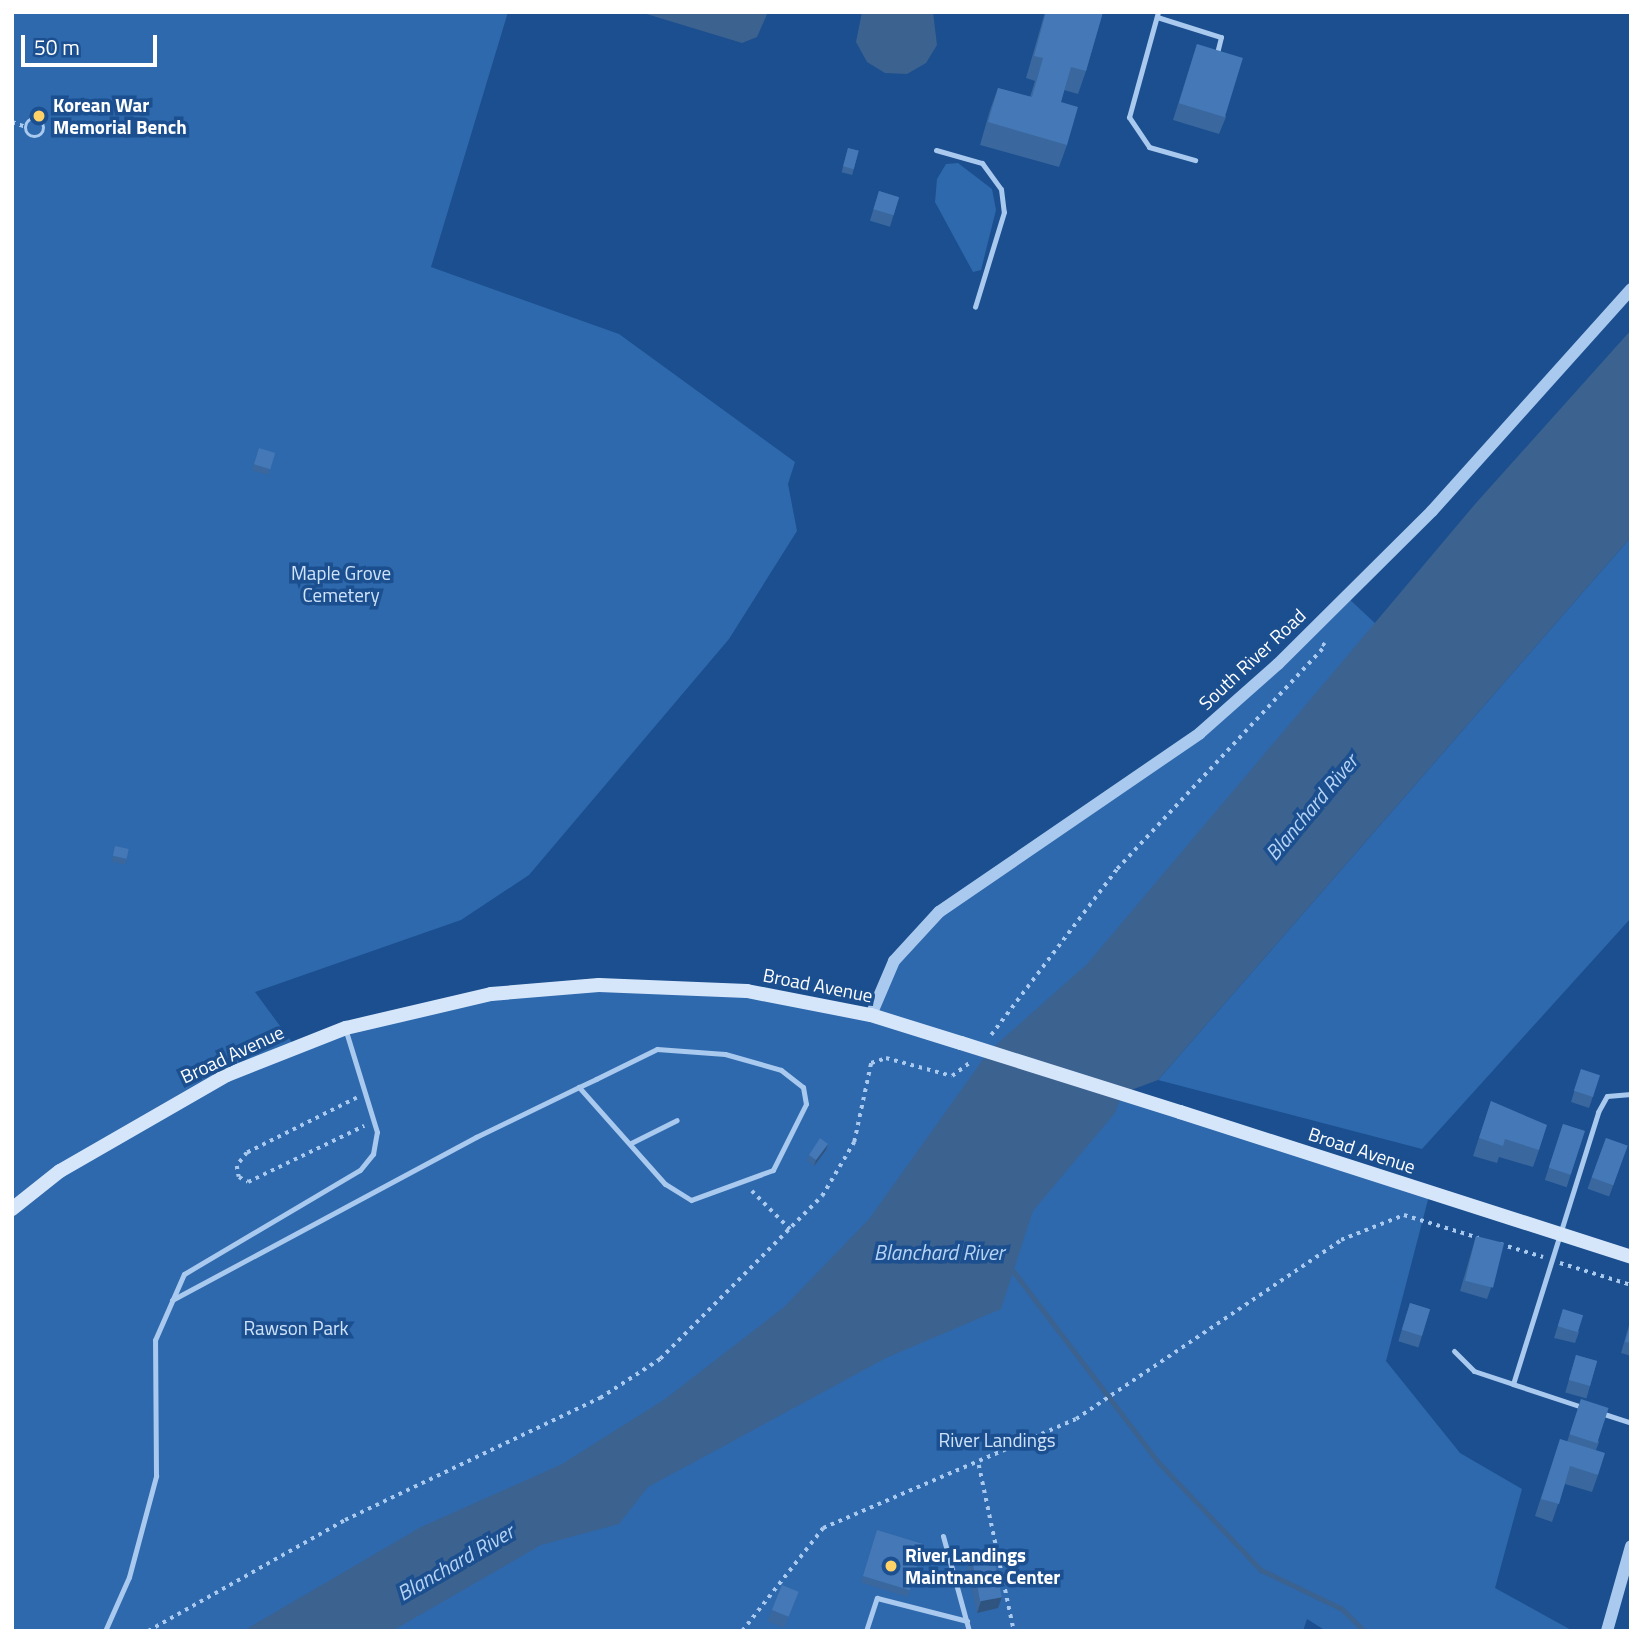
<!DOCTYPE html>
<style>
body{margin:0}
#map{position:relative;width:1643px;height:1643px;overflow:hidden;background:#1b4f8f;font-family:"Titillium Web",sans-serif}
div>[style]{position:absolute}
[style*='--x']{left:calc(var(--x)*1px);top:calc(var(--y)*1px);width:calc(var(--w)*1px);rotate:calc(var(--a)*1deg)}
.green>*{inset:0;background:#2e69ad}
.water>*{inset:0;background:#3c6290}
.stream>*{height:5px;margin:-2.5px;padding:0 2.5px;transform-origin:2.5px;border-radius:2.5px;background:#3c6290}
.path>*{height:3.5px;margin-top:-1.75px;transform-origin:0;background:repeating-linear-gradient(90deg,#a9c9ee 0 3.5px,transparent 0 8.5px)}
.path>.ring{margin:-1.75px;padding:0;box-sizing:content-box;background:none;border:3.5px solid #a9c9ee;border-radius:50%}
.service>*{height:5px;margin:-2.5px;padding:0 2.5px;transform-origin:2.5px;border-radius:2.5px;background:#a9c9ee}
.tertiary>*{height:12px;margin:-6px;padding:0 6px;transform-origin:6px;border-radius:6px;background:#a9c9ee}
.secondary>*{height:14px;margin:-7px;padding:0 7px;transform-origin:7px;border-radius:7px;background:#d6e6fa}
.secondary-bridge>*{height:14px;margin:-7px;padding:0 7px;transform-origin:7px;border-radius:7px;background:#d6e6fa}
.wall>*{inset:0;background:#3a679d;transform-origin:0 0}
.shaded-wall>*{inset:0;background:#305480}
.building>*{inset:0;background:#4478b7;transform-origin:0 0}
.dots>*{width:19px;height:19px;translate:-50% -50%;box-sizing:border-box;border:4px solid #1b4f8f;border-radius:50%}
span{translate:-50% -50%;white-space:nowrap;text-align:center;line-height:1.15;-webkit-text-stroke:7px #1b4f8f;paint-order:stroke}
.poi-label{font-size:19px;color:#fff;font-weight:700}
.left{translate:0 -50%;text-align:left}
.park-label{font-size:19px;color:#cfe3fa}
.street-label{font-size:19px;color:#fff}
.water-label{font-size:21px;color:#b5d3f5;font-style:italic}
.frame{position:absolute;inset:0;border:14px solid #fff;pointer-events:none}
.scale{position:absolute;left:21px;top:35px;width:136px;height:32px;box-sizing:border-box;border:4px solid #fff;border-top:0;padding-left:9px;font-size:21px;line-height:24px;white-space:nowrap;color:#fff;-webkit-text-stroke:5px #1b4f8f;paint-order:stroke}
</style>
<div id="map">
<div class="green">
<div style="clip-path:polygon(12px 12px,508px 12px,431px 267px,619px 334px,795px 462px,788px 484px,797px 531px,729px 639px,529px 875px,461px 920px,255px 992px,294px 1045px,491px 994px,653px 984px,871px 1015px,894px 961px,939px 912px,1200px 733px,1346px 596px,1424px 669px,1083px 1080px,1430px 1192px,1386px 1361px,1460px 1453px,1522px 1489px,1495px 1588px,1573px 1631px,1326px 1631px,1307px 1619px,1303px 1631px,12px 1631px)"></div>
<div style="clip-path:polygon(958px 163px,992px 189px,996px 210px,981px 270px,973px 272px,935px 202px,937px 179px,946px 164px)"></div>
<div style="clip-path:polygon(1631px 537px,1631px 918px,1422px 1149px,1158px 1080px)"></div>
</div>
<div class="water">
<div style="clip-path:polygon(640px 12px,768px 12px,757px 37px,742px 43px)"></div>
<div style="clip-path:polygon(862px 12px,933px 12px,937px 45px,926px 63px,907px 74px,885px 73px,867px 62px,856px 42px)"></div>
<div style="clip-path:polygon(1631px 330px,1631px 537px,1158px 1080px,1123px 1093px,1115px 1113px,1033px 1211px,1001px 1309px,886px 1358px,648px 1487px,619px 1524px,541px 1545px,392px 1631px,243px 1631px,421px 1527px,562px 1464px,665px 1399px,784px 1307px,869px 1219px,989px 1051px,1087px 964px,1476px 503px)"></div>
</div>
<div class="stream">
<div style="--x:1010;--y:1267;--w:246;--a:52.8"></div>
<div style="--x:1159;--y:1463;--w:148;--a:46.4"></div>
<div style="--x:1261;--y:1570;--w:90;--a:25.7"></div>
<div style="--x:1342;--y:1609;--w:31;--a:45"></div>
</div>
<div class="path">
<div class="ring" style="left:26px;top:119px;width:14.5px;height:14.5px"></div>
<div style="--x:12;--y:122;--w:15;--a:20"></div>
<div style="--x:991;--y:1035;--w:208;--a:-52.8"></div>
<div style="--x:1117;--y:869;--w:305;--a:-47"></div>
<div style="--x:1325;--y:646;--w:7;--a:-146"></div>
<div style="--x:357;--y:1098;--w:123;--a:153.4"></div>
<div style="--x:247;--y:1153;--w:16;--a:128"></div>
<div style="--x:237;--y:1166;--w:11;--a:80"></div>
<div style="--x:239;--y:1177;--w:10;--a:29"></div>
<div style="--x:248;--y:1182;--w:129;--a:-25.8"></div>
<div style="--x:752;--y:1191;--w:54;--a:45"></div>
<div style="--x:1500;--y:1244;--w:45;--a:16.8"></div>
<div style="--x:1560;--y:1263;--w:74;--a:17.2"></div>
<div style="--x:979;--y:1465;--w:170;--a:78.1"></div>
<div style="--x:961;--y:1562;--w:36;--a:-21"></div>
<div style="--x:148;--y:1631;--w:226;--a:-29.4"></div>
<div style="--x:345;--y:1520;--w:283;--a:-25.6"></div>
<div style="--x:600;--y:1398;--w:72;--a:-33"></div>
<div style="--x:660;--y:1359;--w:230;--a:-45.2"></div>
<div style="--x:822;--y:1196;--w:63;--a:-59.3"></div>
<div style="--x:854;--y:1142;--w:81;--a:-77.9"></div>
<div style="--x:871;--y:1063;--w:16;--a:-18"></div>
<div style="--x:886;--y:1058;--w:68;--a:15.3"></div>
<div style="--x:952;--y:1076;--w:25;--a:-37"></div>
<div style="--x:742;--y:1631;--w:131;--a:-51.8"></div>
<div style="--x:823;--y:1528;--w:275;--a:-23.3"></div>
<div style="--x:1076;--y:1419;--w:320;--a:-34"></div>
<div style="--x:1341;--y:1240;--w:68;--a:-21.6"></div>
<div style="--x:1404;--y:1215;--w:78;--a:17"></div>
</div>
<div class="service">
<div style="--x:1158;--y:12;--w:109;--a:105.4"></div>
<div style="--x:1129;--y:117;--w:36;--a:56"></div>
<div style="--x:1149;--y:147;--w:48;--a:15.8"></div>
<div style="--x:1157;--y:17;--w:67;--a:17.4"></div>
<div style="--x:1221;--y:37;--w:21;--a:104"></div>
<div style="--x:936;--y:150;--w:48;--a:15.8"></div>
<div style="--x:982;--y:163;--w:32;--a:54"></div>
<div style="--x:1001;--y:189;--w:23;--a:83"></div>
<div style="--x:1004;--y:212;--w:99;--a:107"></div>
<div style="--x:631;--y:1143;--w:51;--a:-26.6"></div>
<div style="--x:172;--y:1300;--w:345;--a:-28.2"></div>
<div style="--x:476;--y:1137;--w:114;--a:-25.9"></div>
<div style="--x:579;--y:1087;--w:19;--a:-25"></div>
<div style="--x:596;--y:1079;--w:68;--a:-26.2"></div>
<div style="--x:657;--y:1049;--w:68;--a:4.2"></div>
<div style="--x:725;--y:1054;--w:58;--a:15.9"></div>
<div style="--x:781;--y:1070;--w:28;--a:38"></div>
<div style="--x:803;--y:1087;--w:17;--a:80"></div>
<div style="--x:806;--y:1104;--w:74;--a:116.6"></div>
<div style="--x:773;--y:1170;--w:87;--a:159.9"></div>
<div style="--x:691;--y:1200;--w:31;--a:-148"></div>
<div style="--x:665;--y:1184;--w:130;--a:-131.6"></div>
<div style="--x:1454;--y:1351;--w:28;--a:45"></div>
<div style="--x:1474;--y:1371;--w:41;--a:18.4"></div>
<div style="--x:1585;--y:1408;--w:76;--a:-161.6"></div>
<div style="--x:1513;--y:1384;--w:285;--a:-72.6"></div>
<div style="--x:1598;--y:1112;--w:18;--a:-61"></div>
<div style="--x:1607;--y:1096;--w:24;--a:-5"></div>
<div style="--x:1601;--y:1413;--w:32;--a:18"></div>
<div style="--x:943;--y:1536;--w:98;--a:74.7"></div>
<div style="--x:105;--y:1631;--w:59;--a:-66"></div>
<div style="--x:129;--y:1577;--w:105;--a:-75"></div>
<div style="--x:156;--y:1476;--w:136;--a:-90.4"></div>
<div style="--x:155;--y:1340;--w:72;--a:-66.3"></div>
<div style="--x:184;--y:1274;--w:204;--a:-30.6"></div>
<div style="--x:360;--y:1170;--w:21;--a:-51"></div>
<div style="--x:373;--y:1154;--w:22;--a:-80"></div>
<div style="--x:377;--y:1132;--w:106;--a:-107.1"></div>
<div style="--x:866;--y:1631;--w:35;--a:-72"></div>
<div style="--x:877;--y:1598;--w:93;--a:14.3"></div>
</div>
<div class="tertiary">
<div style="--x:871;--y:1015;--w:59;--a:-66.9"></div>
<div style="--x:894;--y:961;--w:67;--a:-47.4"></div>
<div style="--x:939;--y:912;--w:316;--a:-34.4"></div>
<div style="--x:1200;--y:733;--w:104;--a:-41.5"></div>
<div style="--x:1278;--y:664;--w:217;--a:-44.8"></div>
<div style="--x:1432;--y:511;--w:298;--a:-48.1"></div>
<div style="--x:1607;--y:1631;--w:88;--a:-74.2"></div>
</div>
<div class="secondary">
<div style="--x:1180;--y:1112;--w:474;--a:17.8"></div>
<div style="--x:12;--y:1209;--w:61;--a:-38.4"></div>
<div style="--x:60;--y:1171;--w:193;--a:-29.9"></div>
<div style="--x:227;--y:1075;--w:128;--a:-21.6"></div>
<div style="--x:346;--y:1028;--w:149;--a:-13.2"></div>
<div style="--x:491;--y:994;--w:108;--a:-4.8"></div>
<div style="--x:599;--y:985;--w:148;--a:2.3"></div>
<div style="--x:747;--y:991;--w:126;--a:11"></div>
<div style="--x:871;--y:1015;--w:94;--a:17.3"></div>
</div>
<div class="secondary-bridge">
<div style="--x:961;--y:1043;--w:230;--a:17.5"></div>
</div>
<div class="wall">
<div style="clip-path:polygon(1045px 12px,1103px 12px,1086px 71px,1078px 94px,1064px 90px,1061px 102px,1067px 145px,1059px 167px,980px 145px,990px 110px,998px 88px,1030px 97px,1035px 81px,1026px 78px)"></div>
<div style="clip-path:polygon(1197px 44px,1226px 117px,1219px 134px,1173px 120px)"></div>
<div style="left:848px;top:148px;width:11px;height:25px;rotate:15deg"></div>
<div style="left:879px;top:191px;width:21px;height:31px;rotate:17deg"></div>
<div style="clip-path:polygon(259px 448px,270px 469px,268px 475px,252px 470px)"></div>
<div style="left:115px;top:846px;width:14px;height:16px;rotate:12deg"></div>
<div style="clip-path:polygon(1581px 1069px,1593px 1096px,1589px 1108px,1571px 1102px)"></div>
<div style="clip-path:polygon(1491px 1101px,1539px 1150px,1533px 1167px,1499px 1157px,1497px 1163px,1473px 1156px)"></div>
<div style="left:1563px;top:1124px;width:23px;height:59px;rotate:18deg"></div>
<div style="left:1606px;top:1138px;width:23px;height:54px;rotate:20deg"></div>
<div style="clip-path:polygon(828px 1144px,826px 1150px,814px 1166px,807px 1160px,809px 1155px)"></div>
<div style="clip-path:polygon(1476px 1236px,1491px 1288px,1487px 1299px,1460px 1291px)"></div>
<div style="left:1410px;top:1303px;width:21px;height:40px;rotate:17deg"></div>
<div style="clip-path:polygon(1563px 1309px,1579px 1332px,1575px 1343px,1554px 1338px)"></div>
<div style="clip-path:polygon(1631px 1318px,1631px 1356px,1621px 1353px)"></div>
<div style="left:1576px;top:1355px;width:22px;height:39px;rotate:16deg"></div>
<div style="clip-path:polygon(1581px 1399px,1599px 1442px,1596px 1450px,1598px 1475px,1592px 1492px,1565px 1484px,1552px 1522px,1535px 1516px,1560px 1439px,1567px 1442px)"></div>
<div style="left:877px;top:1530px;width:49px;height:55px;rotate:17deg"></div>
<div style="clip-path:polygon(971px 1556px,1002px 1597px,998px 1608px,977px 1613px,967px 1568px)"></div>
<div style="left:782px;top:1585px;width:18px;height:39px;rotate:22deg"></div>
</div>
<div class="shaded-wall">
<div style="clip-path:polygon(828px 1144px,826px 1150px,814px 1166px,816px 1160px)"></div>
<div style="clip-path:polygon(1002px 1597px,998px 1608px,977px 1613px,981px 1601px)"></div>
</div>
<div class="building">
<div style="clip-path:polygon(1046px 12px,1103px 12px,1086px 71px,1071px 67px,1061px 102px,1078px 107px,1067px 145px,988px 122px,998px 88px,1032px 97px,1043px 58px,1034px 56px)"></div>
<div style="left:1197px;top:44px;width:48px;height:62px;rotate:17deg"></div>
<div style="left:848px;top:148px;width:11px;height:19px;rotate:15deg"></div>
<div style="left:879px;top:191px;width:21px;height:19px;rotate:17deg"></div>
<div style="left:259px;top:448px;width:17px;height:17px;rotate:17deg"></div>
<div style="left:115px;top:846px;width:14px;height:10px;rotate:12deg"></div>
<div style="left:1581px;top:1069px;width:20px;height:23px;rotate:18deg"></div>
<div style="clip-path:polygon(1491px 1101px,1547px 1125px,1539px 1150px,1505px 1139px,1503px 1146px,1479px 1138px)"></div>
<div style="left:1563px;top:1124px;width:23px;height:46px;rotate:18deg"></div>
<div style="clip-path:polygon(820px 1138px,828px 1144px,816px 1160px,809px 1155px)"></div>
<div style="left:1606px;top:1138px;width:23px;height:42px;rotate:20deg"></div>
<div style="left:1476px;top:1236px;width:29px;height:46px;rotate:14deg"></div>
<div style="left:1410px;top:1303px;width:21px;height:28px;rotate:17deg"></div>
<div style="left:1563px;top:1309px;width:21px;height:18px;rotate:17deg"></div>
<div style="clip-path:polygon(1631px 1321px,1631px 1343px,1625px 1342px)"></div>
<div style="left:1576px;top:1355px;width:22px;height:26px;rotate:16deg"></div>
<div style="left:1581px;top:1399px;width:29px;height:37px;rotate:18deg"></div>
<div style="clip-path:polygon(1560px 1439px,1605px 1453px,1598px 1475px,1570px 1466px,1559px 1504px,1541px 1499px)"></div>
<div style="left:877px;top:1530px;width:49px;height:48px;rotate:17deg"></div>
<div style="left:993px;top:1552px;width:46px;height:22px;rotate:79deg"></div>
<div style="left:782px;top:1585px;width:18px;height:27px;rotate:22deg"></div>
</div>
<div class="dots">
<div style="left:39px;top:116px;background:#ffd166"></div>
<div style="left:891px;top:1566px;background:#ffd166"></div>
</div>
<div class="poi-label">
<span class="left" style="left:53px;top:116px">Korean War<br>Memorial Bench</span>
<span class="left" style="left:905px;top:1566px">River Landings<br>Maintnance Center</span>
</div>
<div class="park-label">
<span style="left:341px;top:584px">Maple Grove<br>Cemetery</span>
<span style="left:296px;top:1328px">Rawson Park</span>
<span style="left:997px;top:1440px">River Landings</span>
</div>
<div class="street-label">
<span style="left:1252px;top:659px;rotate:-43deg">South River Road</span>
<span style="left:818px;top:985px;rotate:11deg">Broad Avenue</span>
<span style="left:232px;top:1054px;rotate:-25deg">Broad Avenue</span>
<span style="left:1362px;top:1150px;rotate:18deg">Broad Avenue</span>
</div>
<div class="water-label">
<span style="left:1311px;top:807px;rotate:-50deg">Blanchard River</span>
<span style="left:939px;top:1252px">Blanchard River</span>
<span style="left:455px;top:1562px;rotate:-30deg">Blanchard River</span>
</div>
<div class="frame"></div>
<div class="scale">50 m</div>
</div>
